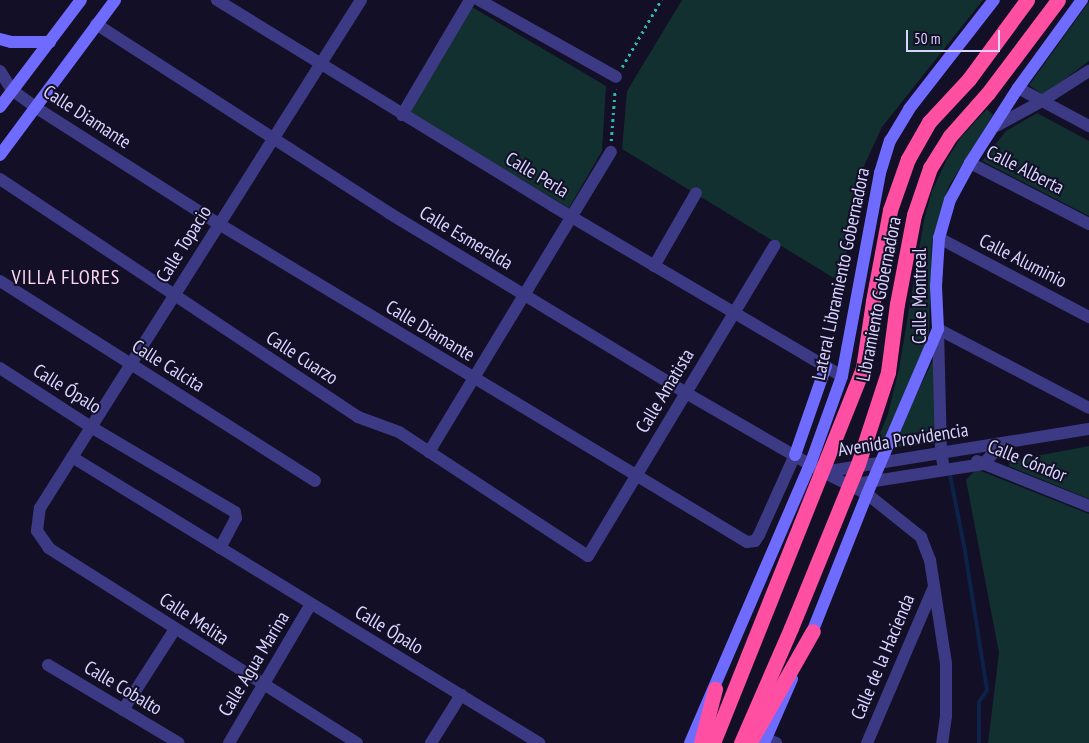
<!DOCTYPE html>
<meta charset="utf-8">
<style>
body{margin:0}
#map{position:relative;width:1089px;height:743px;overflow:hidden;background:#130f26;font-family:"PT Sans Narrow",sans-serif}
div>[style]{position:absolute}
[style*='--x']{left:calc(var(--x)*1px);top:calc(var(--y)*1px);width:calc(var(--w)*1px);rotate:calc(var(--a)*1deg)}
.green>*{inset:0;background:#12302f}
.stream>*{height:4px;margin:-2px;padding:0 2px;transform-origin:2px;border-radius:2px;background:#0c2248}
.path>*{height:2.5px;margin-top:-1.25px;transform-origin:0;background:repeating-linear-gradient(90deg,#2fb8b0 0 2.5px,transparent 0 6.5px)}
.street>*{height:12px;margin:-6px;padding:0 6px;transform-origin:6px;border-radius:6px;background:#3d3a85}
.secondary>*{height:12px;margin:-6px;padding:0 6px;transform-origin:6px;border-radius:6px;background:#6f6bff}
.highway>*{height:15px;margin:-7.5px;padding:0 7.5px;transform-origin:7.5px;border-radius:7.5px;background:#ff4fa3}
span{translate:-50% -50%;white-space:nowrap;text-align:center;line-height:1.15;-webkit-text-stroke:4px #130f26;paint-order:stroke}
.street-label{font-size:19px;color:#d9d4ff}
.neighbourhood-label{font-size:20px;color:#ffd6f0;letter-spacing:1px}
.scale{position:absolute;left:906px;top:30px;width:94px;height:22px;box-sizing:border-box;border:2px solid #d9d4ff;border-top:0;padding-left:6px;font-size:15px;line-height:18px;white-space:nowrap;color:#d9d4ff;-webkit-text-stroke:4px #130f26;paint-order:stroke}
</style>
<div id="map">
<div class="green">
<div style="clip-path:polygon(682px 0,983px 0,882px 127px,857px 181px,842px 283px,622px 149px,627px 91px)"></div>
<div style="clip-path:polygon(1089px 2px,1089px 61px,1043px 95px,1029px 85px)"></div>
<div style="clip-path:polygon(472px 7px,606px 86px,602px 151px,569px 208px,409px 113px)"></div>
<div style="clip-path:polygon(987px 109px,993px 115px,949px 186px,938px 220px,932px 242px,929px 333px,921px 356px,879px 450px,874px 448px,888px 414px,899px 369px,924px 220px,932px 191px,946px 161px,961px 137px)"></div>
<div style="clip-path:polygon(1037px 113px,1089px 141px,1089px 216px,982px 161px,1006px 131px)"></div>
<div style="clip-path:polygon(934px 358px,936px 443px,891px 448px)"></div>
<div style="clip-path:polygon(1089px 446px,1089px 499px,1009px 466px,1009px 461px)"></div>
<div style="clip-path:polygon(976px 469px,1089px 514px,1089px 743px,988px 743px,999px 653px,966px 480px)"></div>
</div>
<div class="stream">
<div style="--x:950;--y:475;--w:77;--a:78.8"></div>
<div style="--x:965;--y:551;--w:141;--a:81"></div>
<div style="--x:987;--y:690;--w:14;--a:124"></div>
<div style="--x:979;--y:702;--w:41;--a:90"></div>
</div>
<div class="path">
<div style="--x:622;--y:67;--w:78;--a:-59.8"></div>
<div style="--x:611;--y:141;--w:52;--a:-85.6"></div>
</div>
<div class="street">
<div style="--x:217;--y:0;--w:394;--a:31.5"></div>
<div style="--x:553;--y:206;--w:335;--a:30.5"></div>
<div style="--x:479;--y:0;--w:157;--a:29.3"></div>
<div style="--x:96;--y:24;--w:349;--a:32.8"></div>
<div style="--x:389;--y:213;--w:347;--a:31.2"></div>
<div style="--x:686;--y:393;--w:158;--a:30"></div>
<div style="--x:823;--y:472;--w:49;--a:26.6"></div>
<div style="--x:867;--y:494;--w:69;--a:38.5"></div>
<div style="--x:921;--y:537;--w:25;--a:69"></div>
<div style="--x:930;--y:560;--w:104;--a:81.2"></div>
<div style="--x:946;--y:663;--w:53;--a:90"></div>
<div style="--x:946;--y:716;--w:27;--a:98"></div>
<div style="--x:0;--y:71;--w:22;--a:58"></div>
<div style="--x:12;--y:90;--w:29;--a:36"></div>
<div style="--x:35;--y:107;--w:218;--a:32.5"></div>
<div style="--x:219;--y:224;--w:616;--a:31.06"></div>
<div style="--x:747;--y:542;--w:8;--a:-7"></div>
<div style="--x:755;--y:541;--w:7;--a:-56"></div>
<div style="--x:759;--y:535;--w:88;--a:-65.8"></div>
<div style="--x:1018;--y:88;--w:81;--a:28.2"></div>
<div style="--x:402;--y:115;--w:134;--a:-59.4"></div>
<div style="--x:996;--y:126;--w:52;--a:-28.5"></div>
<div style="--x:1042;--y:101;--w:56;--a:-32.6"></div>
<div style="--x:970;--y:163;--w:134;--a:27.1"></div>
<div style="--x:0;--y:179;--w:430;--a:33.6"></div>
<div style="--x:358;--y:417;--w:44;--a:20.1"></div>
<div style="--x:399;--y:432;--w:226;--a:33.3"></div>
<div style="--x:588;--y:556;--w:362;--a:-59"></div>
<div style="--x:939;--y:238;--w:170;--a:27.8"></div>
<div style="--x:654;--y:266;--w:84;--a:-60.1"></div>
<div style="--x:0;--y:281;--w:373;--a:32.4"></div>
<div style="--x:0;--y:368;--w:108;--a:33"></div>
<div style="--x:91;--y:427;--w:167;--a:30.6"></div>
<div style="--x:235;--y:512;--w:6;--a:81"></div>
<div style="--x:236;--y:518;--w:34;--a:118"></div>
<div style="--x:429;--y:452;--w:351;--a:-58.8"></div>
<div style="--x:72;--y:457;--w:548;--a:31.48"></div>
<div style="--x:977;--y:461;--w:121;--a:21.9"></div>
<div style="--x:944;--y:470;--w:18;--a:-99"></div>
<div style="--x:941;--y:452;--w:123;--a:-91.4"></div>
<div style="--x:938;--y:329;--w:170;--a:27.6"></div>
<div style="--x:823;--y:472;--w:269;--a:-9.2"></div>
<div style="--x:849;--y:485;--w:136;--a:-8.9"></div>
<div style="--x:983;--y:464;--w:29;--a:-46"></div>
<div style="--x:48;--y:665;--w:152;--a:30.8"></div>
<div style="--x:123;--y:710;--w:96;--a:-57.3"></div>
<div style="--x:766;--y:739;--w:11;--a:22"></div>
<div style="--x:229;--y:743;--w:161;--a:-59.5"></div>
<div style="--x:357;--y:743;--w:365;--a:-147.7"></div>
<div style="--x:49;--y:548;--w:21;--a:-125"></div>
<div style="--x:37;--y:531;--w:23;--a:-83"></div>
<div style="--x:40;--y:508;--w:601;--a:-57.71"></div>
<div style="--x:431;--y:743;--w:57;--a:-58"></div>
<div style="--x:867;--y:743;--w:170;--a:-66.8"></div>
</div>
<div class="secondary">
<div style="--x:0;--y:39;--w:11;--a:15"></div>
<div style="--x:11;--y:42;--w:39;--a:0"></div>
<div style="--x:0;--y:107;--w:134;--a:-52.9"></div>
<div style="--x:0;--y:155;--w:193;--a:-53.4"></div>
<div style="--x:795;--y:455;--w:94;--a:-70.8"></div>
<div style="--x:809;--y:640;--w:157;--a:-68.3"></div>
<div style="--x:867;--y:494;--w:180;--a:-66.7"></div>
<div style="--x:938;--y:329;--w:43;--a:-92.7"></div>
<div style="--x:936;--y:286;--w:48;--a:-86.4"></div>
<div style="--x:939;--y:238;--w:40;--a:-74"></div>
<div style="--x:950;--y:200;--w:42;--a:-61.6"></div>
<div style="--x:970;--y:163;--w:89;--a:-57.4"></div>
<div style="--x:1018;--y:88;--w:109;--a:-54"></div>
<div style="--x:690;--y:743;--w:303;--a:-66.7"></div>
<div style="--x:810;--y:465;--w:95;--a:-70.2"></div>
<div style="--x:842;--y:376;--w:207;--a:-79.4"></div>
<div style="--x:880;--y:173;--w:34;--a:-73"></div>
<div style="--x:890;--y:141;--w:37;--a:-59"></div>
<div style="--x:909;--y:109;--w:138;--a:-52.1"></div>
<div style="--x:764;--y:743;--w:70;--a:-66.4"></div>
</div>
<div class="highway">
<div style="--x:751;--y:740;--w:125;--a:-60.4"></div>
<div style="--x:701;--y:743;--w:56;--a:-75.5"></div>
<div style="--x:713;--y:743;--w:404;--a:-68.2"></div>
<div style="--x:863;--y:368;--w:68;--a:-81.5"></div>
<div style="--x:873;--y:301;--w:93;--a:-79.4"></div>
<div style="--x:890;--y:210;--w:54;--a:-70.6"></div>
<div style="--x:908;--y:159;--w:43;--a:-60.4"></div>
<div style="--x:929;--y:122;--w:59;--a:-47.1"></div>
<div style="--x:969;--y:79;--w:98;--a:-53.7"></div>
<div style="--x:741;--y:743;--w:125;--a:-66.5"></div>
<div style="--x:791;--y:628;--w:177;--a:-67.8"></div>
<div style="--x:858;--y:464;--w:97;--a:-71.9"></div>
<div style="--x:888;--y:372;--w:69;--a:-82.5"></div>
<div style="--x:897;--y:304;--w:91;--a:-79.2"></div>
<div style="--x:914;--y:215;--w:50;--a:-71.2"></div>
<div style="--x:930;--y:168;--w:38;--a:-58"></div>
<div style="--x:950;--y:136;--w:57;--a:-48.5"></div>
<div style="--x:988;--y:93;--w:116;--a:-53"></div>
</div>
<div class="street-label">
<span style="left:87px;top:117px;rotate:33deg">Calle Diamante</span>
<span style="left:1025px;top:170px;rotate:27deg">Calle Alberta</span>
<span style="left:537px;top:175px;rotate:31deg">Calle Perla</span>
<span style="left:466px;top:238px;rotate:31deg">Calle Esmeralda</span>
<span style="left:184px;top:244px;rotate:-58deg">Calle Topacio</span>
<span style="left:1023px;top:261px;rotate:27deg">Calle Aluminio</span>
<span style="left:841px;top:274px;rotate:-78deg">Lateral Libramiento Gobernadora</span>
<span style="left:920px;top:296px;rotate:-90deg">Calle Montreal</span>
<span style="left:879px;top:299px;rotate:-79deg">Libramiento Gobernadora</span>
<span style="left:430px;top:331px;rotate:31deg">Calle Diamante</span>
<span style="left:302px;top:358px;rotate:33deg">Calle Cuarzo</span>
<span style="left:168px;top:366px;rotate:32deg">Calle Calcita</span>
<span style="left:67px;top:389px;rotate:32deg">Calle Ópalo</span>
<span style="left:665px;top:391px;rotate:-59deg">Calle Amatista</span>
<span style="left:903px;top:440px;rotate:-9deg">Avenida Providencia</span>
<span style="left:1027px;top:461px;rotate:22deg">Calle Cóndor</span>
<span style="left:194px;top:619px;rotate:33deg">Calle Melita</span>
<span style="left:389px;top:630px;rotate:31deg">Calle Ópalo</span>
<span style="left:883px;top:657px;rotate:-67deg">Calle de la Hacienda</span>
<span style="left:254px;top:664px;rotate:-59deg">Calle Agua Marina</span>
<span style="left:123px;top:688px;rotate:31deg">Calle Cobalto</span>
</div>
<div class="neighbourhood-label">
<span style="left:66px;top:277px">VILLA FLORES</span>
</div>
<div class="scale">50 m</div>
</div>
